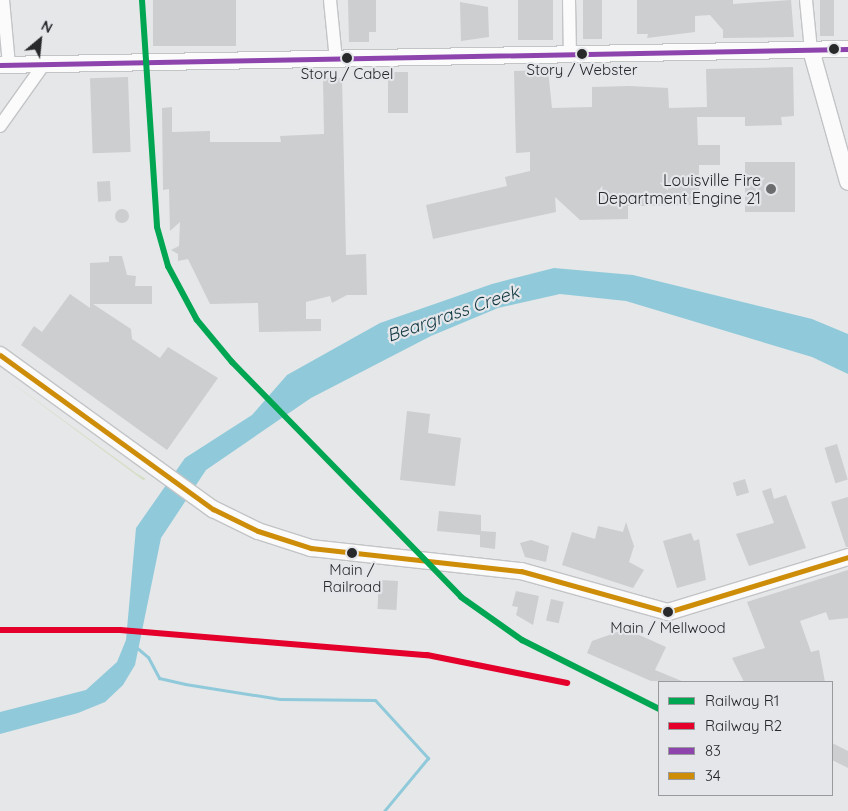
<!DOCTYPE html>
<style>
body{margin:0}
#map{position:relative;width:848px;height:811px;overflow:hidden;background:#e5e7e9;font-family:Quicksand,sans-serif}
div>[style]{position:absolute}
[style*='--x']{left:calc(var(--x)*1px);top:calc(var(--y)*1px);width:calc(var(--w)*1px);rotate:calc(var(--a)*1deg)}
.green>*{inset:0;background:#d5dec4}
.water>*{inset:0;background:#90cada}
.stream>*{height:3px;margin:-1.5px;padding:0 1.5px;transform-origin:1.5px;border-radius:1.5px;background:#90cada}
.building>*{inset:0;background:#cccecf;transform-origin:0 0}
.round{border-radius:50%}
.roads{filter:drop-shadow(1px 0 #c3c4c6) drop-shadow(-1px 0 #c3c4c6) drop-shadow(0 1px #c3c4c6) drop-shadow(0 -1px #c3c4c6)}
.minor>*{height:12px;margin:-6px;padding:0 6px;transform-origin:6px;border-radius:6px;background:#fbfbfc}
.major>*{height:16px;margin:-8px;padding:0 8px;transform-origin:8px;border-radius:8px;background:#fbfbfc}
.bus-1>*{height:5px;margin:-2.5px;padding:0 2.5px;transform-origin:2.5px;border-radius:2.5px;background:#8e44ad}
.bus-2>*{height:5px;margin:-2.5px;padding:0 2.5px;transform-origin:2.5px;border-radius:2.5px;background:#ce8d09}
.rail-1>*{height:6px;margin:-3px;padding:0 3px;transform-origin:3px;border-radius:3px;background:#00a651}
.rail-2>*{height:6px;margin:-3px;padding:0 3px;transform-origin:3px;border-radius:3px;background:#e4002b}
.dots>*{width:14px;height:14px;translate:-50% -50%;box-sizing:border-box;border:2px solid #e4e6ea;border-radius:50%}
span{translate:-50% -50%;white-space:nowrap;text-align:center;line-height:1.15;-webkit-text-stroke:4.5px #e4e6ea;paint-order:stroke}
.bus-label{font-size:15px;color:#28292b}
.poi-label{font-size:16px;color:#28292b}
.right{translate:-100% -50%;text-align:right}
.water-label{font-size:18px;color:#113842;font-style:italic}
.legend{position:absolute;left:658px;top:681px;width:175px;height:115px;box-sizing:border-box;background:#e4e6ea;border:1px solid #999a9e;margin:0;padding:6px 9px;list-style:none;font-size:15px;color:#28292b}
.legend li{display:flex;align-items:center;gap:10px;height:25px}
.legend b{width:25px;border:1px solid #999a9e}
.north{position:absolute;left:15px;top:15px;width:50px;height:50px;-webkit-text-stroke:4px #e4e6ea;paint-order:stroke;rotate:28deg;font-size:14px;font-weight:700;line-height:20px;text-align:center;color:#28292b}
.north::after{content:'';display:block;margin:auto;width:18px;height:22px;background:#28292b;clip-path:polygon(50% 0,100% 100%,50% 72%,0 100%)}
</style>
<div id="map">
<div class="green">
<div style="clip-path:polygon(0 374px,136px 473px,146px 479px,143px 480px)"></div>
</div>
<div class="water">
<div style="clip-path:polygon(554px 268px,633px 275px,812px 319px,848px 334px,848px 374px,812px 357px,626px 301px,560px 294px,498px 308px,431px 336px,311px 398px,206px 470px,161px 538px,135px 665px,123px 685px,105px 702px,78px 713px,0 734px,0 712px,86px 690px,117px 662px,126px 640px,136px 528px,185px 458px,252px 415px,287px 375px,380px 323px,492px 284px)"></div>
</div>
<div class="stream">
<div style="--x:136;--y:647;--w:16;--a:40"></div>
<div style="--x:148;--y:657;--w:24;--a:62"></div>
<div style="--x:159;--y:678;--w:27;--a:13"></div>
<div style="--x:185;--y:684;--w:96;--a:9"></div>
<div style="--x:280;--y:699;--w:95;--a:0.6"></div>
<div style="--x:375;--y:700;--w:79;--a:47.6"></div>
<div style="--x:428;--y:758;--w:69;--a:129.7"></div>
</div>
<div class="building">
<div style="left:153px;top:0;width:83px;height:46px"></div>
<div style="clip-path:polygon(348px 0,376px 0,376px 32px,369px 32px,369px 42px,349px 42px)"></div>
<div style="left:518px;top:0;width:35px;height:40px"></div>
<div style="left:583px;top:0;width:19px;height:39px"></div>
<div style="clip-path:polygon(637px 0,733px 0,733px 4px,791px 0,794px 37px,723px 38px,723px 30px,710px 15px,695px 16px,695px 32px,647px 38px,648px 34px,637px 34px)"></div>
<div style="left:820px;top:0;width:14px;height:36px"></div>
<div style="clip-path:polygon(460px 2px,488px 7px,489px 37px,461px 41px)"></div>
<div style="clip-path:polygon(793px 67px,794px 116px,781px 117px,782px 125px,745px 126px,745px 117px,697px 117px,698px 145px,720px 145px,720px 165px,699px 165px,699px 205px,628px 206px,628px 219px,580px 220px,555px 197px,556px 212px,433px 239px,426px 205px,507px 186px,505px 177px,530px 171px,530px 152px,516px 153px,514px 71px,548px 70px,552px 108px,592px 107px,592px 87px,629px 86px,668px 88px,669px 108px,707px 107px,706px 69px)"></div>
<div style="left:408px;top:72px;width:41px;height:20px;rotate:90deg"></div>
<div style="left:128px;top:77px;width:75px;height:38px;rotate:88deg"></div>
<div style="clip-path:polygon(323px 78px,342px 78px,346px 255px,366px 254px,367px 295px,347px 295px,332px 303px,330px 296px,306px 302px,306px 319px,321px 319px,321px 331px,259px 332px,258px 303px,210px 304px,188px 259px,178px 261px,178px 254px,171px 250px,179px 246px,180px 222px,170px 231px,169px 189px,163px 190px,162px 108px,172px 107px,172px 132px,210px 131px,210px 142px,281px 142px,280px 136px,324px 134px)"></div>
<div style="left:795px;top:162px;width:50px;height:50px;rotate:90deg"></div>
<div style="left:110px;top:181px;width:20px;height:13px;rotate:87deg"></div>
<div class="round" style="left:115px;top:209px;width:14px;height:14px"></div>
<div style="clip-path:polygon(109px 256px,122px 256px,127px 275px,136px 276px,135px 286px,152px 286px,152px 304px,93px 304px,131px 329px,132px 339px,160px 358px,168px 347px,218px 378px,167px 450px,21px 345px,34px 326px,42px 332px,70px 294px,90px 308px,90px 263px,109px 262px)"></div>
<div style="clip-path:polygon(407px 411px,430px 414px,428px 433px,461px 438px,455px 486px,400px 480px)"></div>
<div style="left:837px;top:444px;width:37px;height:13px;rotate:73deg"></div>
<div style="left:745px;top:479px;width:14px;height:13px;rotate:73deg"></div>
<div style="clip-path:polygon(771px 488px,774px 499px,786px 495px,806px 548px,749px 566px,736px 534px,774px 523px,762px 491px)"></div>
<div style="clip-path:polygon(848px 497px,848px 547px,846px 547px,831px 502px)"></div>
<div style="clip-path:polygon(439px 511px,481px 515px,481px 531px,496px 532px,495px 549px,480px 547px,480px 535px,437px 531px)"></div>
<div style="clip-path:polygon(626px 522px,634px 546px,629px 562px,644px 570px,633px 588px,562px 565px,572px 532px,595px 539px,598px 526px,623px 532px)"></div>
<div style="clip-path:polygon(691px 533px,694px 541px,699px 539px,706px 580px,677px 588px,663px 541px)"></div>
<div style="clip-path:polygon(531px 540px,549px 546px,546px 562px,525px 557px,520px 543px)"></div>
<div style="clip-path:polygon(848px 570px,848px 618px,829px 620px,826px 612px,800px 621px,811px 652px,819px 650px,825px 682px,744px 682px,732px 658px,765px 648px,747px 602px)"></div>
<div style="left:379px;top:580px;width:19px;height:29px;rotate:3deg"></div>
<div style="clip-path:polygon(516px 591px,539px 596px,533px 625px,516px 615px,518px 607px,512px 606px)"></div>
<div style="left:551px;top:599px;width:13px;height:22px;rotate:13deg"></div>
<div style="clip-path:polygon(626px 629px,666px 647px,655px 670px,684px 682px,651px 681px,587px 653px,592px 641px)"></div>
<div style="clip-path:polygon(832px 743px,848px 751px,848px 768px,832px 760px)"></div>
</div>
<div class="roads">
<div class="minor">
<div style="--x:3;--y:0;--w:65;--a:84.7"></div>
<div style="--x:330;--y:0;--w:60;--a:84.3"></div>
<div style="--x:569;--y:0;--w:56;--a:89"></div>
<div style="--x:806;--y:0;--w:50;--a:84.3"></div>
<div style="--x:0;--y:126;--w:76;--a:-54.6"></div>
</div>
<div class="major">
<div style="--x:811;--y:50;--w:137;--a:74.3"></div>
<div style="--x:0;--y:65;--w:848;--a:-1.08"></div>
<div style="--x:0;--y:355;--w:263;--a:35.9"></div>
<div style="--x:213;--y:509;--w:50;--a:26.1"></div>
<div style="--x:258;--y:531;--w:56;--a:17.8"></div>
<div style="--x:311;--y:548;--w:211;--a:6.3"></div>
<div style="--x:521;--y:571;--w:153;--a:15.6"></div>
<div style="--x:668;--y:612;--w:188;--a:-17"></div>
</div>
</div>
<div class="bus-1">
<div style="--x:0;--y:65;--w:848;--a:-1.08"></div>
</div>
<div class="bus-2">
<div style="--x:0;--y:355;--w:263;--a:35.9"></div>
<div style="--x:213;--y:509;--w:50;--a:26.1"></div>
<div style="--x:258;--y:531;--w:56;--a:17.8"></div>
<div style="--x:311;--y:548;--w:211;--a:6.3"></div>
<div style="--x:521;--y:571;--w:153;--a:15.6"></div>
<div style="--x:668;--y:612;--w:188;--a:-17"></div>
</div>
<div class="rail-1">
<div style="--x:142;--y:0;--w:227;--a:86.2"></div>
<div style="--x:157;--y:227;--w:41;--a:74.2"></div>
<div style="--x:168;--y:266;--w:61;--a:61.8"></div>
<div style="--x:197;--y:320;--w:55;--a:50.2"></div>
<div style="--x:232;--y:362;--w:328;--a:45.7"></div>
<div style="--x:461;--y:597;--w:75;--a:35.2"></div>
<div style="--x:522;--y:640;--w:153;--a:26.7"></div>
</div>
<div class="rail-2">
<div style="--x:0;--y:630;--w:120;--a:0"></div>
<div style="--x:120;--y:630;--w:308;--a:4.7"></div>
<div style="--x:427;--y:655;--w:143;--a:11.3"></div>
</div>
<div class="dots">
<div style="left:834px;top:49px;background:#28292b"></div>
<div style="left:582px;top:54px;background:#28292b"></div>
<div style="left:347px;top:58px;background:#28292b"></div>
<div style="left:771px;top:189px;background:#6a6c6e"></div>
<div style="left:352px;top:553px;background:#28292b"></div>
<div style="left:668px;top:612px;background:#28292b"></div>
</div>
<div class="bus-label">
<span style="left:582px;top:70px">Story / Webster</span>
<span style="left:347px;top:74px">Story / Cabel</span>
<span style="left:352px;top:578px">Main /<br>Railroad</span>
<span style="left:668px;top:628px">Main / Mellwood</span>
</div>
<div class="poi-label">
<span class="right" style="left:761px;top:189px">Louisville Fire<br>Department Engine 21</span>
</div>
<div class="water-label">
<span style="left:453px;top:314px;rotate:-19deg">Beargrass Creek</span>
</div>
<ul class="legend">
<li><b style="height:6px;background:#00a651"></b>Railway R1</li>
<li><b style="height:6px;background:#e4002b"></b>Railway R2</li>
<li><b style="height:6px;background:#8e44ad"></b>83</li>
<li><b style="height:6px;background:#ce8d09"></b>34</li>
</ul>
<div class="north">N</div>
</div>
